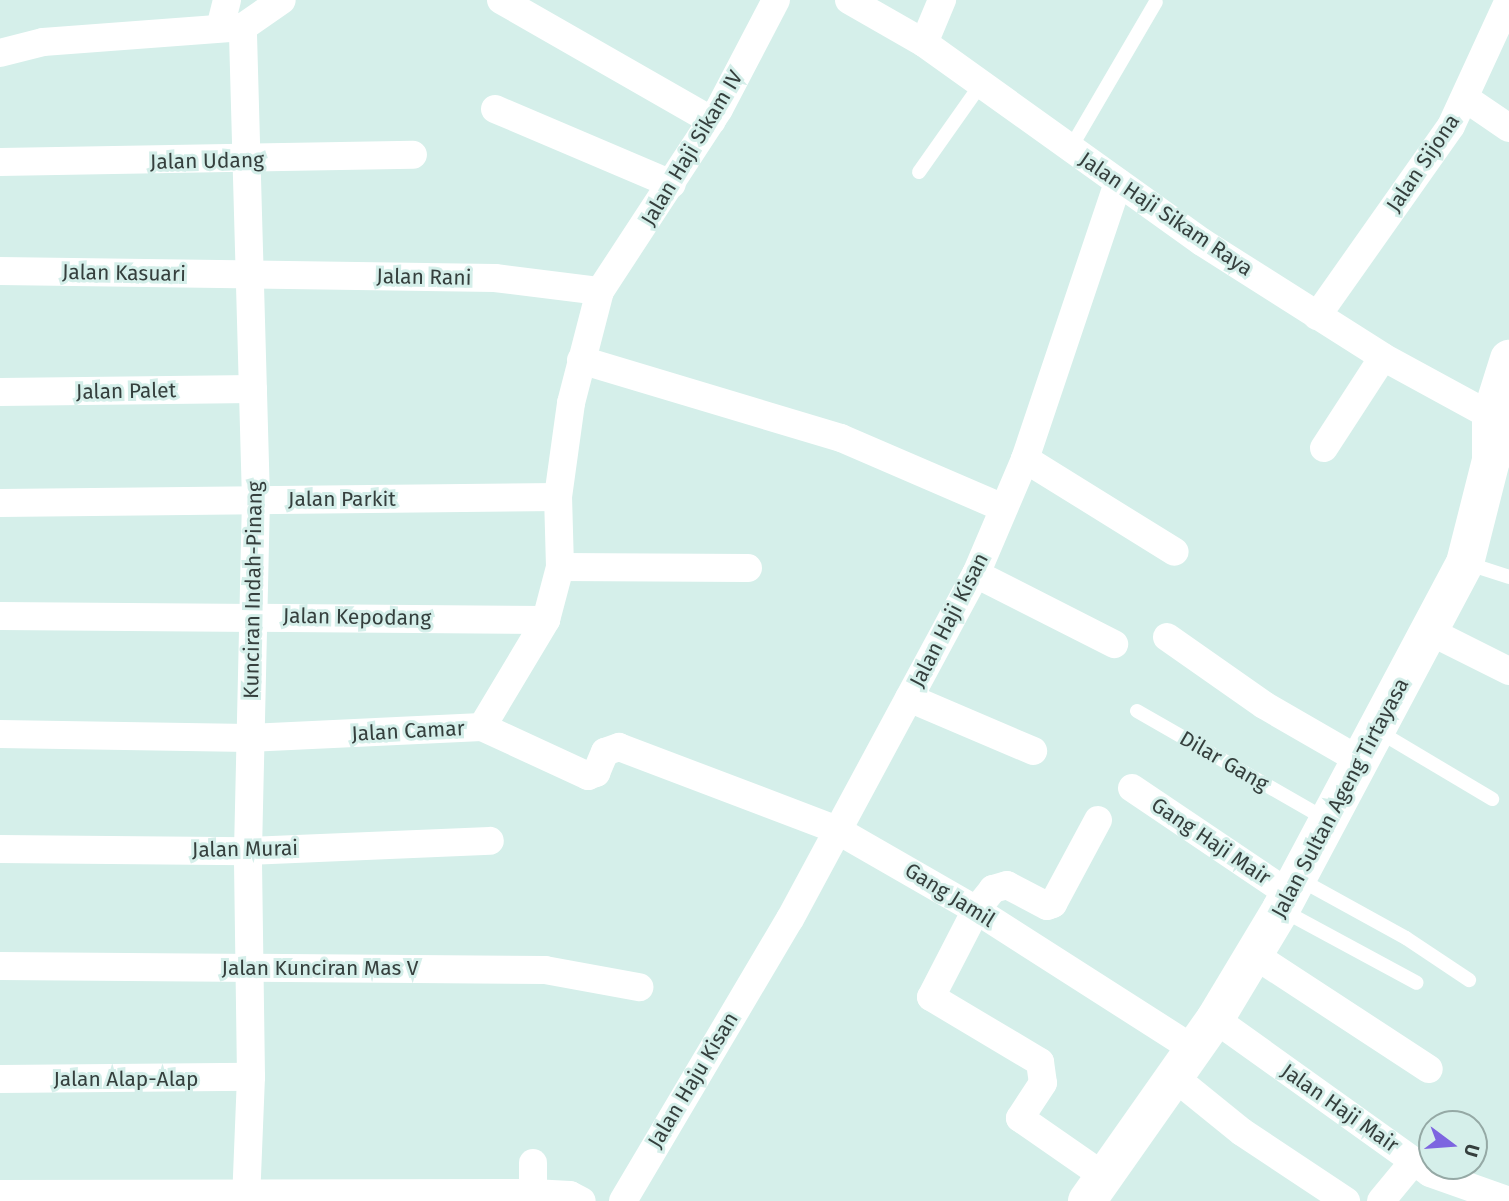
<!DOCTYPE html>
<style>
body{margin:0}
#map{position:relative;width:1509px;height:1201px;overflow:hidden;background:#d5efea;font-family:"Fira Sans",sans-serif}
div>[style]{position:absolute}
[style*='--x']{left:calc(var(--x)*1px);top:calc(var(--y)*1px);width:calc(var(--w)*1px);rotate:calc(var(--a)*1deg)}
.lane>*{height:14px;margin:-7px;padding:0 7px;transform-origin:7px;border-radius:7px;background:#fff}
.street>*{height:28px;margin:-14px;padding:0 14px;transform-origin:14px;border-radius:14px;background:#fff}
.secondary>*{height:38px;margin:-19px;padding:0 19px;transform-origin:19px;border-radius:19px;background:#fff}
span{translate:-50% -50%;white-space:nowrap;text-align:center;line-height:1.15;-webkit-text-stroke:6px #d5efea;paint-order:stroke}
.street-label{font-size:21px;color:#353f3d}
.north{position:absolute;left:1418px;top:1110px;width:70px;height:70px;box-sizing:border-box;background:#d5efea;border:2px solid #95a9a5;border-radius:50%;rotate:106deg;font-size:19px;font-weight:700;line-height:28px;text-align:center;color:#353f3d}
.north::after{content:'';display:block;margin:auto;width:24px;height:32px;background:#7d65e0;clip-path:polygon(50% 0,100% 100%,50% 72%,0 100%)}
</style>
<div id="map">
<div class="lane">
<div style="--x:1070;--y:149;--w:170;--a:-59.7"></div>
<div style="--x:919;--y:172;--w:108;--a:-54.8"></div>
<div style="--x:1466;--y:563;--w:45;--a:18"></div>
<div style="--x:1137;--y:711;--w:219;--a:29.8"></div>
<div style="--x:1378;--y:731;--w:133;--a:30.8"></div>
<div style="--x:1299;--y:879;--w:122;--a:28.9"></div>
<div style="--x:1406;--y:938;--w:76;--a:33.7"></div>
<div style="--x:1282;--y:910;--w:153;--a:28.4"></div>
</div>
<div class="street">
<div style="--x:501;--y:0;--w:243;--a:29.8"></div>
<div style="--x:849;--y:0;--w:86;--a:29.8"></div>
<div style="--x:924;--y:43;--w:342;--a:35.6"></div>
<div style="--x:1202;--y:242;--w:214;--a:32.4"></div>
<div style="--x:1383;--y:357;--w:123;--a:28.6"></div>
<div style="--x:220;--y:28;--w:29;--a:-76"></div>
<div style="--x:924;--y:43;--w:47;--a:-67.3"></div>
<div style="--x:0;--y:53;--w:44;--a:-14.3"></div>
<div style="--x:43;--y:42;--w:201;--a:-4.3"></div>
<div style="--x:1465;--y:98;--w:53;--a:34.3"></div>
<div style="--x:495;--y:109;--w:192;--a:23"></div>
<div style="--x:0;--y:162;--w:413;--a:-1"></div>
<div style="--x:0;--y:271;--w:495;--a:0.8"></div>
<div style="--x:495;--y:278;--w:106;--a:7.1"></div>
<div style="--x:1317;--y:316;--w:232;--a:-54.8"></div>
<div style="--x:1451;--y:126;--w:139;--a:-65.3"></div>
<div style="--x:581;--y:360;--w:271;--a:16.7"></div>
<div style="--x:841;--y:438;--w:174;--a:23.3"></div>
<div style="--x:0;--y:392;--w:253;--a:-0.7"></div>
<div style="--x:1324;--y:448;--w:108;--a:-57"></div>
<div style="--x:1025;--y:459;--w:176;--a:31.8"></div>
<div style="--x:0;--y:503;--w:558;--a:-0.62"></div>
<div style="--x:560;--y:567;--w:188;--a:0.3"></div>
<div style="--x:976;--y:574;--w:155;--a:26.9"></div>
<div style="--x:0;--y:616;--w:546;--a:0.42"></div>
<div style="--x:1429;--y:631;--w:89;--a:26.6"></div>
<div style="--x:1167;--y:637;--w:118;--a:35"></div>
<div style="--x:1264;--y:705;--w:112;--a:30"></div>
<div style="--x:909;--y:698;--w:135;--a:23.1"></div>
<div style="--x:482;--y:727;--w:117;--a:24.8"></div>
<div style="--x:588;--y:776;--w:9;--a:-21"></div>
<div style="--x:596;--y:773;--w:23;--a:-67"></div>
<div style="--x:605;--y:752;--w:15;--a:-20"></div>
<div style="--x:619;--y:747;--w:233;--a:20.8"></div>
<div style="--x:837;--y:830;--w:160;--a:29.9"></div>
<div style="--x:976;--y:910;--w:258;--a:32.6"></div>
<div style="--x:0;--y:734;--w:249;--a:0.9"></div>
<div style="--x:249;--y:738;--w:233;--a:-2.7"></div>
<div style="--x:482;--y:727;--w:125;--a:-59.1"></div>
<div style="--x:546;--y:620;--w:55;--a:-75.2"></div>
<div style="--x:560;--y:567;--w:70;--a:-91.6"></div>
<div style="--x:558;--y:497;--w:95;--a:-82.1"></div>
<div style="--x:571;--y:403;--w:116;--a:-75.5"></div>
<div style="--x:600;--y:291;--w:217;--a:-56.8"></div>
<div style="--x:719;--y:109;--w:123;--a:-62.4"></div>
<div style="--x:1132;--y:788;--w:189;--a:34"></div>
<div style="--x:1098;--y:820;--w:95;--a:118.2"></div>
<div style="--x:1053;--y:904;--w:6;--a:162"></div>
<div style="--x:1047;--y:906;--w:45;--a:-152.3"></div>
<div style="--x:1007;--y:885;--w:15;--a:164"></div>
<div style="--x:993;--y:889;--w:27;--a:129"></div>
<div style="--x:976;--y:910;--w:98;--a:117.3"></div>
<div style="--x:931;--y:997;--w:127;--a:30.8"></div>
<div style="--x:1040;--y:1062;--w:21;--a:82"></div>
<div style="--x:1043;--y:1083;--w:42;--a:123.3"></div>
<div style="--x:1020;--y:1118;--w:100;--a:34.8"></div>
<div style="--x:0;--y:849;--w:248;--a:0.5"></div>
<div style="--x:248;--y:851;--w:242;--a:-2.4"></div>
<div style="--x:1253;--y:954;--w:210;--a:33.2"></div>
<div style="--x:0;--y:966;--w:545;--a:0.42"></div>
<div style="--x:545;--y:970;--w:96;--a:10.3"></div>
<div style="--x:1215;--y:1019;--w:264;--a:35.6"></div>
<div style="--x:1430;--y:1173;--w:84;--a:19.5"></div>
<div style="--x:1174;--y:1077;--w:87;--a:39"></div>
<div style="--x:1242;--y:1132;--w:125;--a:33.6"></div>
<div style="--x:0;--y:1079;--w:251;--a:-0.5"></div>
<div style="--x:533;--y:1163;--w:30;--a:90"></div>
<div style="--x:0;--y:1194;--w:533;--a:-0.11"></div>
<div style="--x:533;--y:1193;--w:37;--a:3"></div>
<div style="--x:570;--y:1195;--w:13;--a:27"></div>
<div style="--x:246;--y:1201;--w:124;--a:-87.7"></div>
<div style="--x:251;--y:1077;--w:226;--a:-90.8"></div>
<div style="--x:248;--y:851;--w:351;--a:-88.7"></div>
<div style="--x:256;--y:500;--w:473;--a:-91.6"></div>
<div style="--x:243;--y:27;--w:47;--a:-34.7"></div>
<div style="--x:623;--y:1201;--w:328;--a:-59.4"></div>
<div style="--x:790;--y:919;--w:392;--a:-61.7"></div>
<div style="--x:976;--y:574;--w:125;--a:-66.9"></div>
<div style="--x:1025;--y:459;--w:292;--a:-71.4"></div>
<div style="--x:1381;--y:1201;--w:52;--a:-50.5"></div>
</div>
<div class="secondary">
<div style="--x:1087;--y:1201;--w:223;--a:-54.9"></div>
<div style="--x:1215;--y:1019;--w:128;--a:-59"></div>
<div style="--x:1281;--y:909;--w:392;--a:-62"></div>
<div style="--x:1465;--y:563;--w:106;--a:-75.8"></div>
<div style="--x:1491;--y:460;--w:44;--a:-90"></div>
<div style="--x:1491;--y:416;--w:60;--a:-72.5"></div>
</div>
<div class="street-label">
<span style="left:692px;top:148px;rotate:-59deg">Jalan Haji Sikam IV</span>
<span style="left:207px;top:161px;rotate:-1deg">Jalan Udang</span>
<span style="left:1423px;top:163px;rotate:-56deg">Jalan Sijona</span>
<span style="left:1166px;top:214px;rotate:34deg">Jalan Haji Sikam Raya</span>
<span style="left:124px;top:273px;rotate:1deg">Jalan Kasuari</span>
<span style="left:424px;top:277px;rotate:1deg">Jalan Rani</span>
<span style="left:126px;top:391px;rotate:-1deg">Jalan Palet</span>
<span style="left:342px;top:499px">Jalan Parkit</span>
<span style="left:253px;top:590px;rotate:-89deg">Kunciran Indah-Pinang</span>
<span style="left:357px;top:617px;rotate:1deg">Jalan Kepodang</span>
<span style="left:949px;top:620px;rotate:-63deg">Jalan Haji Kisan</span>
<span style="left:408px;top:731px;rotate:-3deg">Jalan Camar</span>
<span style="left:1224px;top:761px;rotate:30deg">Dilar Gang</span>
<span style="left:1340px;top:798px;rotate:-62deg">Jalan Sultan Ageng Tirtayasa</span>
<span style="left:1211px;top:841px;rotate:34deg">Gang Haji Mair</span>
<span style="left:245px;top:849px;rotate:-1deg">Jalan Murai</span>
<span style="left:950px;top:895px;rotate:32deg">Gang Jamil</span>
<span style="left:320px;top:968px">Jalan Kunciran Mas V</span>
<span style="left:126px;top:1079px">Jalan Alap-Alap</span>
<span style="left:693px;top:1080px;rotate:-59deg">Jalan Haju Kisan</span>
<span style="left:1340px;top:1108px;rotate:35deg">Jalan Haji Mair</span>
</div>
<div class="north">U</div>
</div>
